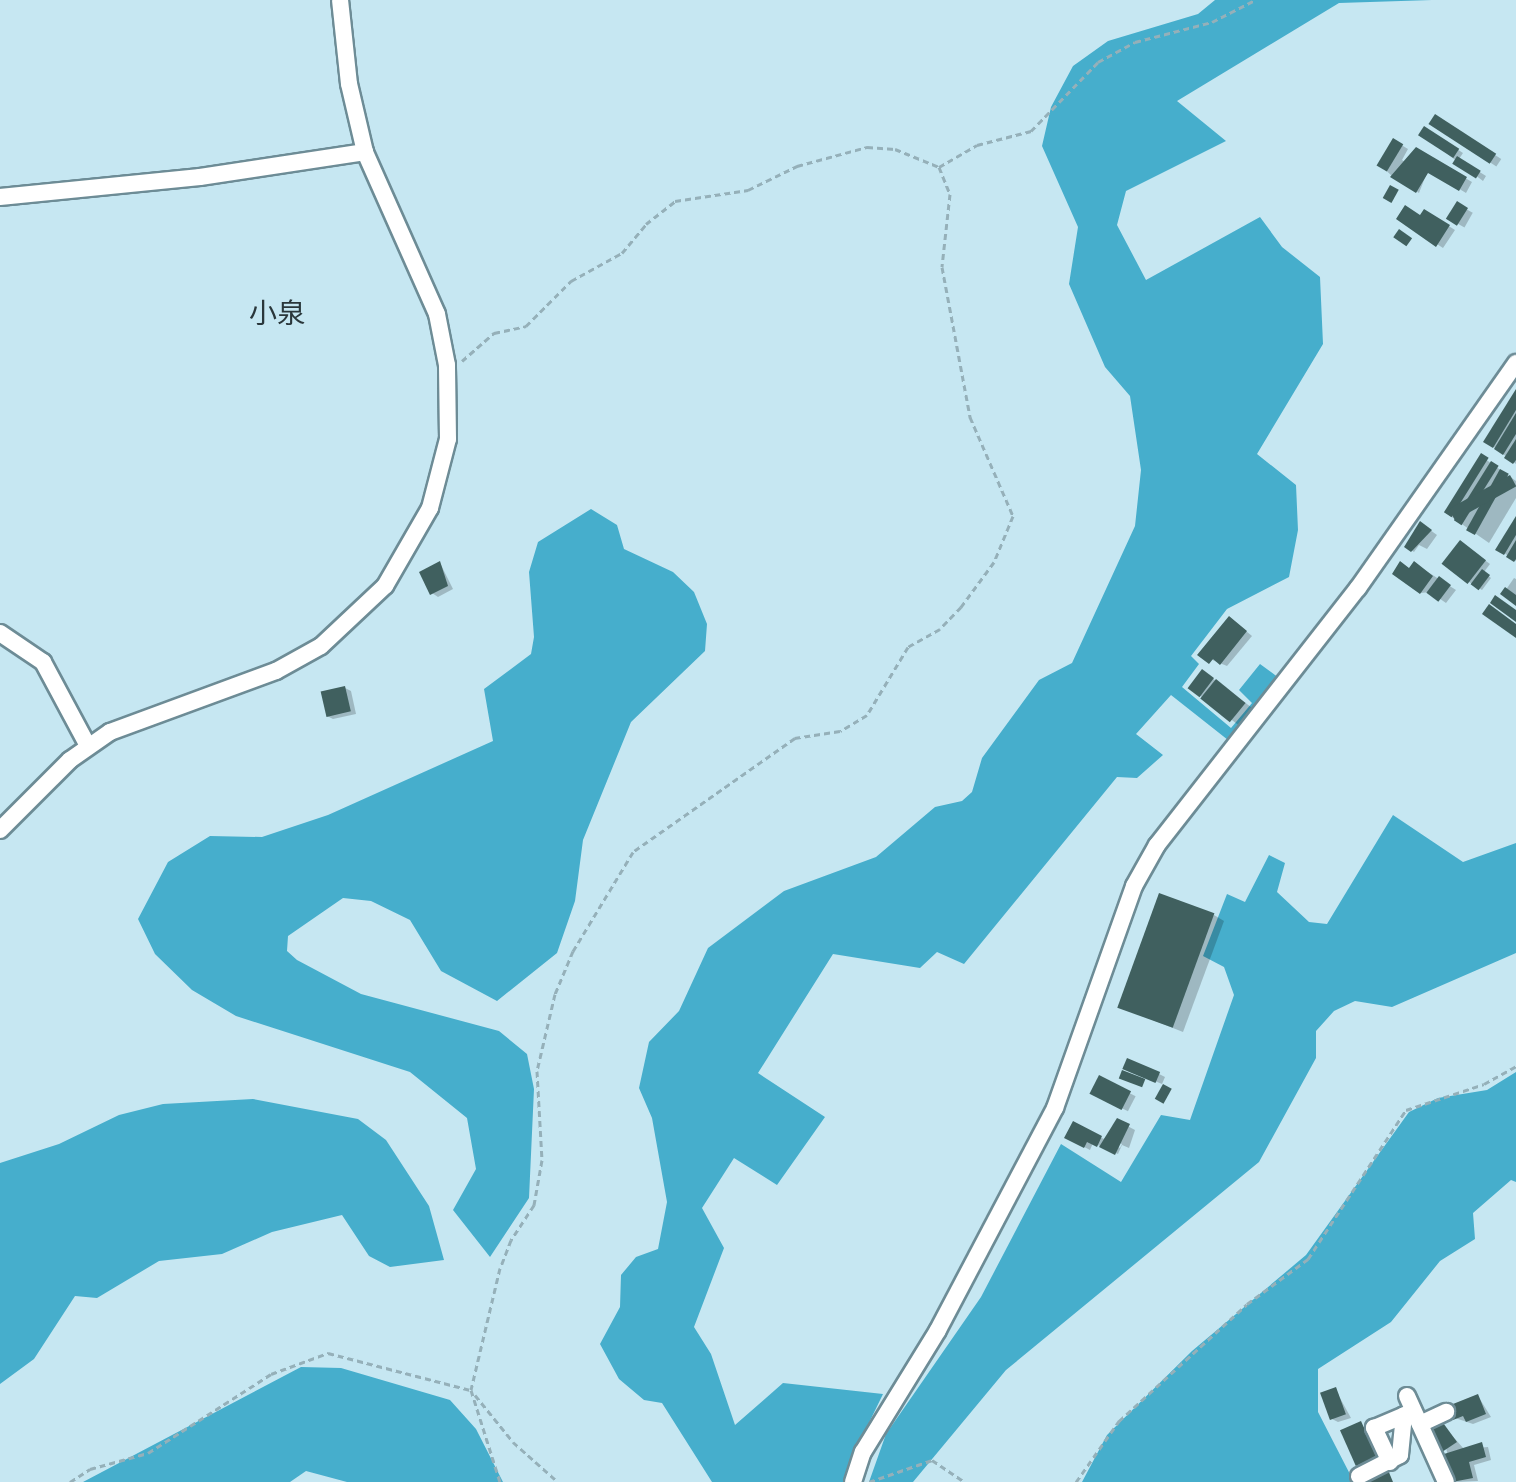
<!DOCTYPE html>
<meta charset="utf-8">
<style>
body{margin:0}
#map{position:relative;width:1516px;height:1482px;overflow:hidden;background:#c6e7f2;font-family:"Archivo Narrow","Noto Sans JP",sans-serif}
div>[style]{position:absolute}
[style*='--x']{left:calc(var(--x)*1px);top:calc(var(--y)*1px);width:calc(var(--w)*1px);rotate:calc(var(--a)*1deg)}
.forest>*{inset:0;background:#46aecc}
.shadow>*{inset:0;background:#0003;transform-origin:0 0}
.building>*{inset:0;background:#40605f;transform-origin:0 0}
.path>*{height:3px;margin-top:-1.5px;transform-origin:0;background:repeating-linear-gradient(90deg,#95b0b9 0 6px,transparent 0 10px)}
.roads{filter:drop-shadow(2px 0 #6d8c96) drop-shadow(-2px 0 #6d8c96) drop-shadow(0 2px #6d8c96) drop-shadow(0 -2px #6d8c96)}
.minor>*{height:16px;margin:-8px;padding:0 8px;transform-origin:8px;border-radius:8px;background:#fff}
span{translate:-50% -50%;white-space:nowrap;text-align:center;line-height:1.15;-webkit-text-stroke:8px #c6e7f2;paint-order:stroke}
.quarter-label{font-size:28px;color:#2a373b}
</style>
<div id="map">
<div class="forest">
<div style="clip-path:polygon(1215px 0,1432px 0,1339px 3px,1177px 101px,1226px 141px,1126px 191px,1117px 225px,1146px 280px,1260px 217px,1282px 247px,1320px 277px,1323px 344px,1257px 454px,1296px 485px,1298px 530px,1289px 577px,1227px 609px,1191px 656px,1199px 664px,1182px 687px,1231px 728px,1252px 703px,1239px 690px,1260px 664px,1279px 678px,1228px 740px,1171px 695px,1136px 734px,1163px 755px,1137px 778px,1117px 777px,964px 964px,937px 952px,920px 968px,833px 954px,758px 1073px,825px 1117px,777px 1185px,734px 1158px,702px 1208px,724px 1248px,694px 1327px,711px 1354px,735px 1425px,783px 1383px,883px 1394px,849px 1464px,846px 1482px,712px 1482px,662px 1403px,644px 1400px,619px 1379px,600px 1344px,620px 1307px,621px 1275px,636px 1257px,658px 1249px,667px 1202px,652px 1118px,639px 1088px,649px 1042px,679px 1011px,708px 948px,784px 891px,876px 857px,935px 807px,962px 801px,972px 792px,982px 758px,1039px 680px,1072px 663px,1135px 526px,1141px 470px,1130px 396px,1105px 367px,1069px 284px,1078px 227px,1042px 146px,1051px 107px,1073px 66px,1108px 41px,1198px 14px)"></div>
<div style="clip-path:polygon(591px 509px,617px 525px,624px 549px,673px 572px,694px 592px,707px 624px,705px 651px,631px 722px,583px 840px,575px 901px,557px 953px,497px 1001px,441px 971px,410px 920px,371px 901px,343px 898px,288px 936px,287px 951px,297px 960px,361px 994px,499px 1031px,527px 1054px,534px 1089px,529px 1198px,490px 1257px,453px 1210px,476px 1169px,467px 1118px,410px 1072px,236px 1016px,192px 990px,155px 954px,138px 919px,168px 862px,210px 836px,262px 837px,328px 815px,493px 741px,484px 689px,531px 654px,534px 637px,529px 572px,538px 542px)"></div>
<div style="clip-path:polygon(1393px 815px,1463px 862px,1516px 843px,1516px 953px,1392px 1007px,1355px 1001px,1334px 1011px,1316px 1031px,1316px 1058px,1259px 1162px,1006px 1370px,913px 1482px,869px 1482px,886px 1434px,981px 1297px,1061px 1144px,1121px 1182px,1161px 1115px,1190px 1120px,1234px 995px,1224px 967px,1203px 956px,1227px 894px,1245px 902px,1269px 855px,1285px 863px,1277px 892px,1309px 922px,1327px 924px)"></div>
<div style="clip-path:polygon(1516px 1072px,1516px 1182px,1511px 1180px,1473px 1213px,1475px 1239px,1440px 1261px,1391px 1322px,1318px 1369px,1318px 1412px,1354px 1482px,1082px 1482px,1107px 1435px,1192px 1351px,1306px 1255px,1409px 1112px,1438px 1098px,1487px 1090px)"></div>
<div style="clip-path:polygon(253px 1099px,358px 1119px,386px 1140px,429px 1206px,444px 1260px,390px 1267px,369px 1256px,342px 1215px,272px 1232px,222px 1254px,159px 1261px,97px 1298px,75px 1296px,34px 1359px,0 1384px,0 1163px,59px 1144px,119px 1115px,163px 1104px)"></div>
<div style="clip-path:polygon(301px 1367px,341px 1368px,450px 1400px,476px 1429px,503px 1482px,347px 1482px,306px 1471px,290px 1482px,83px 1482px)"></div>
</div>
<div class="shadow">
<div style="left:1435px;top:116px;width:79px;height:9px;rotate:33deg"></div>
<div style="clip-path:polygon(1425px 128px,1463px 153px,1459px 159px,1486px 176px,1483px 181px,1421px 134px)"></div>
<div style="clip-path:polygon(1393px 140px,1408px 149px,1402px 160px,1408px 164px,1417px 150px,1472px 182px,1466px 193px,1428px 170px,1419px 193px,1392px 176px,1379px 164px)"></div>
<div style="left:1457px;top:204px;width:18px;height:17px;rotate:29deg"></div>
<div style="clip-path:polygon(1425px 211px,1455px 230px,1443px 248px,1399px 219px,1421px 218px)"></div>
<div style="clip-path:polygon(1516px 393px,1516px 464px,1486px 441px)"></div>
<div style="clip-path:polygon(1481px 456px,1516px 481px,1516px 498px,1489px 543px,1446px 513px)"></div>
<div style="clip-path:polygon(1516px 520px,1516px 561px,1498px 549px)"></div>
<div style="clip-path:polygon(1426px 527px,1437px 535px,1427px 549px,1419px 545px,1414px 552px,1407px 547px)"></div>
<div style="clip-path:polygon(1466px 546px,1490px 564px,1484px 572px,1491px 578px,1482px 590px,1469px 582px)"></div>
<div style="clip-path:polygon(440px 563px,453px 589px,438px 597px,432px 593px)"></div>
<div style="clip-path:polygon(1420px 567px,1456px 590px,1446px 603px,1430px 592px,1421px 593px,1410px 570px)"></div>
<div style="clip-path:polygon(1514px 578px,1516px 579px,1516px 604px,1503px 594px)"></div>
<div style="clip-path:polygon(1235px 622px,1252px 636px,1227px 666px,1200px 655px)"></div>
<div style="clip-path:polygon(1208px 675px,1255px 710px,1241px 727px,1190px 688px)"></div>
<div style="clip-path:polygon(345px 688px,351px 691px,356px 714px,333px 719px,327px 716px)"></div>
<div style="clip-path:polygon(1214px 915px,1224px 921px,1183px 1032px,1120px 1007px)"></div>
<div style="clip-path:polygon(1131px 1071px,1159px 1074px,1165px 1077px,1162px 1084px)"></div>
<div style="left:1100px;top:1078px;width:40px;height:17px;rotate:27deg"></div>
<div style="clip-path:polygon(evenodd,1118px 1121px,1135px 1130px,1129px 1148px,1122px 1145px,1118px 1154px,1093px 1143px,1090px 1150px,1067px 1138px,1074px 1124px,1104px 1139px,1118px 1121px,1109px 1138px,1122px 1144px,1120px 1148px,1109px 1142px,1109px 1138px)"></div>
<div style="clip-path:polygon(1335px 1389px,1351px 1418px,1338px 1422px,1332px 1419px)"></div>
<div style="clip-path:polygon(1478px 1396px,1491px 1417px,1473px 1424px,1455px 1418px)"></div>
<div style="clip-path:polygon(1440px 1422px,1464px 1449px,1488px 1447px,1491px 1460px,1474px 1465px,1478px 1481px,1454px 1482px)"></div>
<div style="clip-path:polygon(1361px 1423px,1382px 1460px,1363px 1468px,1357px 1465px)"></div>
</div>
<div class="building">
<div style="left:1435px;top:114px;width:73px;height:12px;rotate:33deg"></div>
<div style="left:1424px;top:126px;width:42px;height:11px;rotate:33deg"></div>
<div style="left:1393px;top:138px;width:12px;height:32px;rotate:31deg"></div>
<div style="clip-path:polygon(1416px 147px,1467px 177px,1459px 191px,1428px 173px,1416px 193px,1390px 177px)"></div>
<div style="left:1457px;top:156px;width:28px;height:9px;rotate:32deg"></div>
<div style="left:1390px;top:185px;width:10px;height:15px;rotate:29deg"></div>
<div style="left:1457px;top:201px;width:13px;height:21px;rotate:32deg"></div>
<div style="clip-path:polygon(1405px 205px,1420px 215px,1424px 209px,1450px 225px,1436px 247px,1396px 219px)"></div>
<div style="left:1399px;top:229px;width:16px;height:10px;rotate:35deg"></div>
<div style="clip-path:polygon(1516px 389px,1516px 410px,1493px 448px,1483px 442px)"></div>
<div style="clip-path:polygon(1516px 413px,1516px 434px,1503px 455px,1494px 449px)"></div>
<div style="clip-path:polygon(1516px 439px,1516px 460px,1513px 464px,1504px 458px)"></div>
<div style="left:1481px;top:453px;width:9px;height:70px;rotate:32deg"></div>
<div style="left:1491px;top:461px;width:9px;height:70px;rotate:32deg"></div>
<div style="left:1500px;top:469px;width:10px;height:70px;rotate:29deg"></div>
<div style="left:1510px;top:475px;width:13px;height:70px;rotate:61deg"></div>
<div style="clip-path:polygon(1516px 516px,1516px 535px,1504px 555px,1495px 550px)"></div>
<div style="clip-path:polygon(1420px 521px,1432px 530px,1411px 552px,1404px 547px)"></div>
<div style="left:1460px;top:540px;width:33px;height:30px;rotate:38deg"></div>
<div style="clip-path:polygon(1516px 540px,1516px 559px,1514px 562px,1506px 557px)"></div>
<div style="clip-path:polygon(440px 561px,448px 586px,430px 595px,419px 572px)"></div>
<div style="clip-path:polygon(1400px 561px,1409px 568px,1414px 561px,1433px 576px,1420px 594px,1392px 574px)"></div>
<div style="left:1482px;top:569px;width:10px;height:19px;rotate:37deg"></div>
<div style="left:1439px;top:576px;width:15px;height:21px;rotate:37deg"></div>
<div style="clip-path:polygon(1505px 587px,1516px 595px,1516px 606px,1500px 594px)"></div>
<div style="clip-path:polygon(1495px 595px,1516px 610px,1516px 622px,1490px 603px)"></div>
<div style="clip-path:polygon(1489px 604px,1516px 624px,1516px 638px,1482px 614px)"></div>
<div style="clip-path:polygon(1229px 616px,1247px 631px,1220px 665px,1213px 659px,1209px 664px,1197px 655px)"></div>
<div style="left:1202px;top:669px;width:15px;height:24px;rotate:37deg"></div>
<div style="left:1216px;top:679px;width:38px;height:25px;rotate:39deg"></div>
<div style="left:345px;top:686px;width:26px;height:25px;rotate:77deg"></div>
<div style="left:1159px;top:893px;width:59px;height:122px;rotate:20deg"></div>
<div style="left:1127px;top:1058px;width:36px;height:12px;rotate:23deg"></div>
<div style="left:1122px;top:1070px;width:25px;height:9px;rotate:21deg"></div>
<div style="left:1099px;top:1075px;width:36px;height:21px;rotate:27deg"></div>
<div style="left:1163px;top:1084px;width:10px;height:17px;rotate:29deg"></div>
<div style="clip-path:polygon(1117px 1118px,1130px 1124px,1115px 1155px,1099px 1147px)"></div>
<div style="clip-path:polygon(1073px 1121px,1102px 1136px,1097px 1147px,1087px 1142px,1084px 1148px,1064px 1138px)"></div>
<div style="left:1336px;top:1387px;width:29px;height:17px;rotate:70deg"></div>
<div style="clip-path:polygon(1478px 1394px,1486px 1414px,1466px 1422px,1463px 1416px,1453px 1420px,1448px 1406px)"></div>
<div style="clip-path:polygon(1441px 1420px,1457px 1442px,1442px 1452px,1429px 1425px)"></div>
<div style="left:1361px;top:1421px;width:39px;height:23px;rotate:66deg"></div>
<div style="clip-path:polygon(1482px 1442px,1486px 1457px,1469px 1462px,1473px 1478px,1452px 1482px,1444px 1454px)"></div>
<div style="clip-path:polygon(1388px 1470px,1393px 1482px,1366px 1482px,1365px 1479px)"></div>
</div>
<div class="path">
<div style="--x:939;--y:167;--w:44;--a:-30.1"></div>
<div style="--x:977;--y:145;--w:56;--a:-14.5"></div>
<div style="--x:1031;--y:131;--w:96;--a:-45.8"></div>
<div style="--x:1098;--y:62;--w:42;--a:-28.4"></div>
<div style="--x:1135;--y:42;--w:80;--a:-14.6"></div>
<div style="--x:1212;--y:22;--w:48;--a:-27.1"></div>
<div style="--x:462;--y:361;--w:43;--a:-41.2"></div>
<div style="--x:494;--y:333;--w:33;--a:-12"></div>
<div style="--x:526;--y:326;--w:64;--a:-45"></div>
<div style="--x:571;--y:281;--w:58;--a:-28.8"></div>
<div style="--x:622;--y:253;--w:38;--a:-50"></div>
<div style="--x:646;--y:224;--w:37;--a:-38"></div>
<div style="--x:675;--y:201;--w:74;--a:-8.6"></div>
<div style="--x:748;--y:190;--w:55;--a:-26.1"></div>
<div style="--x:797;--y:166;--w:73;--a:-15.2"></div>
<div style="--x:867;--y:147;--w:28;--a:4"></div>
<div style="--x:895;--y:149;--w:48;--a:22.2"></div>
<div style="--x:939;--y:167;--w:29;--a:68"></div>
<div style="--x:950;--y:194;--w:73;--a:96.3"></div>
<div style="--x:942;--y:267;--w:153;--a:79.4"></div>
<div style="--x:970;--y:417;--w:108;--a:66.5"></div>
<div style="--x:1013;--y:516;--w:50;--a:112.4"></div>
<div style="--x:994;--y:562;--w:56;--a:126.3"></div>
<div style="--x:961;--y:607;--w:30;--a:134"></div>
<div style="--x:940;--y:629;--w:37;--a:151"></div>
<div style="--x:908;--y:647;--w:79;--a:121.1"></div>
<div style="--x:867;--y:715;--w:31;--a:149"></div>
<div style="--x:840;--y:731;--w:46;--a:171.2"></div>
<div style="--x:795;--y:738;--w:198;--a:144.9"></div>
<div style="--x:633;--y:852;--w:116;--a:121.2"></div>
<div style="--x:573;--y:951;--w:47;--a:112.7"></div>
<div style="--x:555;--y:994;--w:79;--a:103.2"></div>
<div style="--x:537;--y:1071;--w:89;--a:86.8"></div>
<div style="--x:542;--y:1160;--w:46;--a:100.1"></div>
<div style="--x:534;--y:1205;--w:42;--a:123.3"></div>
<div style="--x:511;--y:1240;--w:30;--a:111"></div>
<div style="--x:500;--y:1268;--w:125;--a:103.4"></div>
<div style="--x:471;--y:1390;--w:96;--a:72.5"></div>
<div style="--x:475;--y:1395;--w:60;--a:51"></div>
<div style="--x:513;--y:1442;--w:60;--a:41.6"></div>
<div style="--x:70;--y:1482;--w:24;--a:-33"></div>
<div style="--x:90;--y:1469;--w:60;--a:-15.4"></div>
<div style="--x:148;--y:1453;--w:146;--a:-32.7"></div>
<div style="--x:271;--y:1374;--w:61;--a:-20.2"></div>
<div style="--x:328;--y:1353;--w:147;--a:14.6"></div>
<div style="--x:869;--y:1482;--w:67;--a:-19.2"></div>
<div style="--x:932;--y:1460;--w:40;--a:34"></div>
<div style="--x:1076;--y:1482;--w:75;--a:-54.8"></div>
<div style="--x:1119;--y:1421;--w:173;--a:-42.4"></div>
<div style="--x:1247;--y:1304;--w:76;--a:-36.4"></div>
<div style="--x:1308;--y:1259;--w:178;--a:-56.7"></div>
<div style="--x:1406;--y:1110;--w:82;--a:-18.4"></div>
<div style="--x:1484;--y:1084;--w:37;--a:-29"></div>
</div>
<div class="roads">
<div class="minor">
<div style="--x:0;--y:197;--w:201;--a:-5.7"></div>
<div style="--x:200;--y:177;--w:167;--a:-8.6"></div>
<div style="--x:0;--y:633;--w:52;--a:34"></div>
<div style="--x:43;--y:662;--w:95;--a:61.8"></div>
<div style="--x:0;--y:830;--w:99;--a:-45"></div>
<div style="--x:70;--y:760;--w:49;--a:-35"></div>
<div style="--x:110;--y:732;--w:177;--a:-20.2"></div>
<div style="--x:276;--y:671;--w:51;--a:-29.1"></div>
<div style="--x:321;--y:646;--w:88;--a:-43.2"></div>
<div style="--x:385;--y:586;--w:90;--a:-60"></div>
<div style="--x:430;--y:508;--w:71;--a:-75.4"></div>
<div style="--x:448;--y:439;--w:74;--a:-90.8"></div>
<div style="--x:447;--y:365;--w:52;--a:-101.1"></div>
<div style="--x:437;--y:314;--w:177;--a:-114"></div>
<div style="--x:365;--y:152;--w:70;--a:-103.2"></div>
<div style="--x:349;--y:84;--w:84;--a:-96.1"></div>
<div style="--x:1407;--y:1396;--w:94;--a:65.6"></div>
<div style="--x:1420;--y:1424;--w:29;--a:-25"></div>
<div style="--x:1390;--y:1462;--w:38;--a:-115"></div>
<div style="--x:1374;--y:1428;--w:41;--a:-22.8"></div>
<div style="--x:1359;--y:1476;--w:46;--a:-27.1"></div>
<div style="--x:1400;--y:1455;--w:40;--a:-84.3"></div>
<div style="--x:853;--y:1482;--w:32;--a:-72"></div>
<div style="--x:863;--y:1452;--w:143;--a:-58.4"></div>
<div style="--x:938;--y:1330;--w:251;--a:-62.2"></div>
<div style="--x:1055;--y:1108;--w:236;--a:-70.4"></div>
<div style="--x:1134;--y:886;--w:47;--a:-60.7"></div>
<div style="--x:1157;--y:845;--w:326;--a:-52"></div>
<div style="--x:1358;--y:588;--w:275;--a:-54.9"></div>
</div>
</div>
<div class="quarter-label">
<span style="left:277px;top:313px">小泉</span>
</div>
</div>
